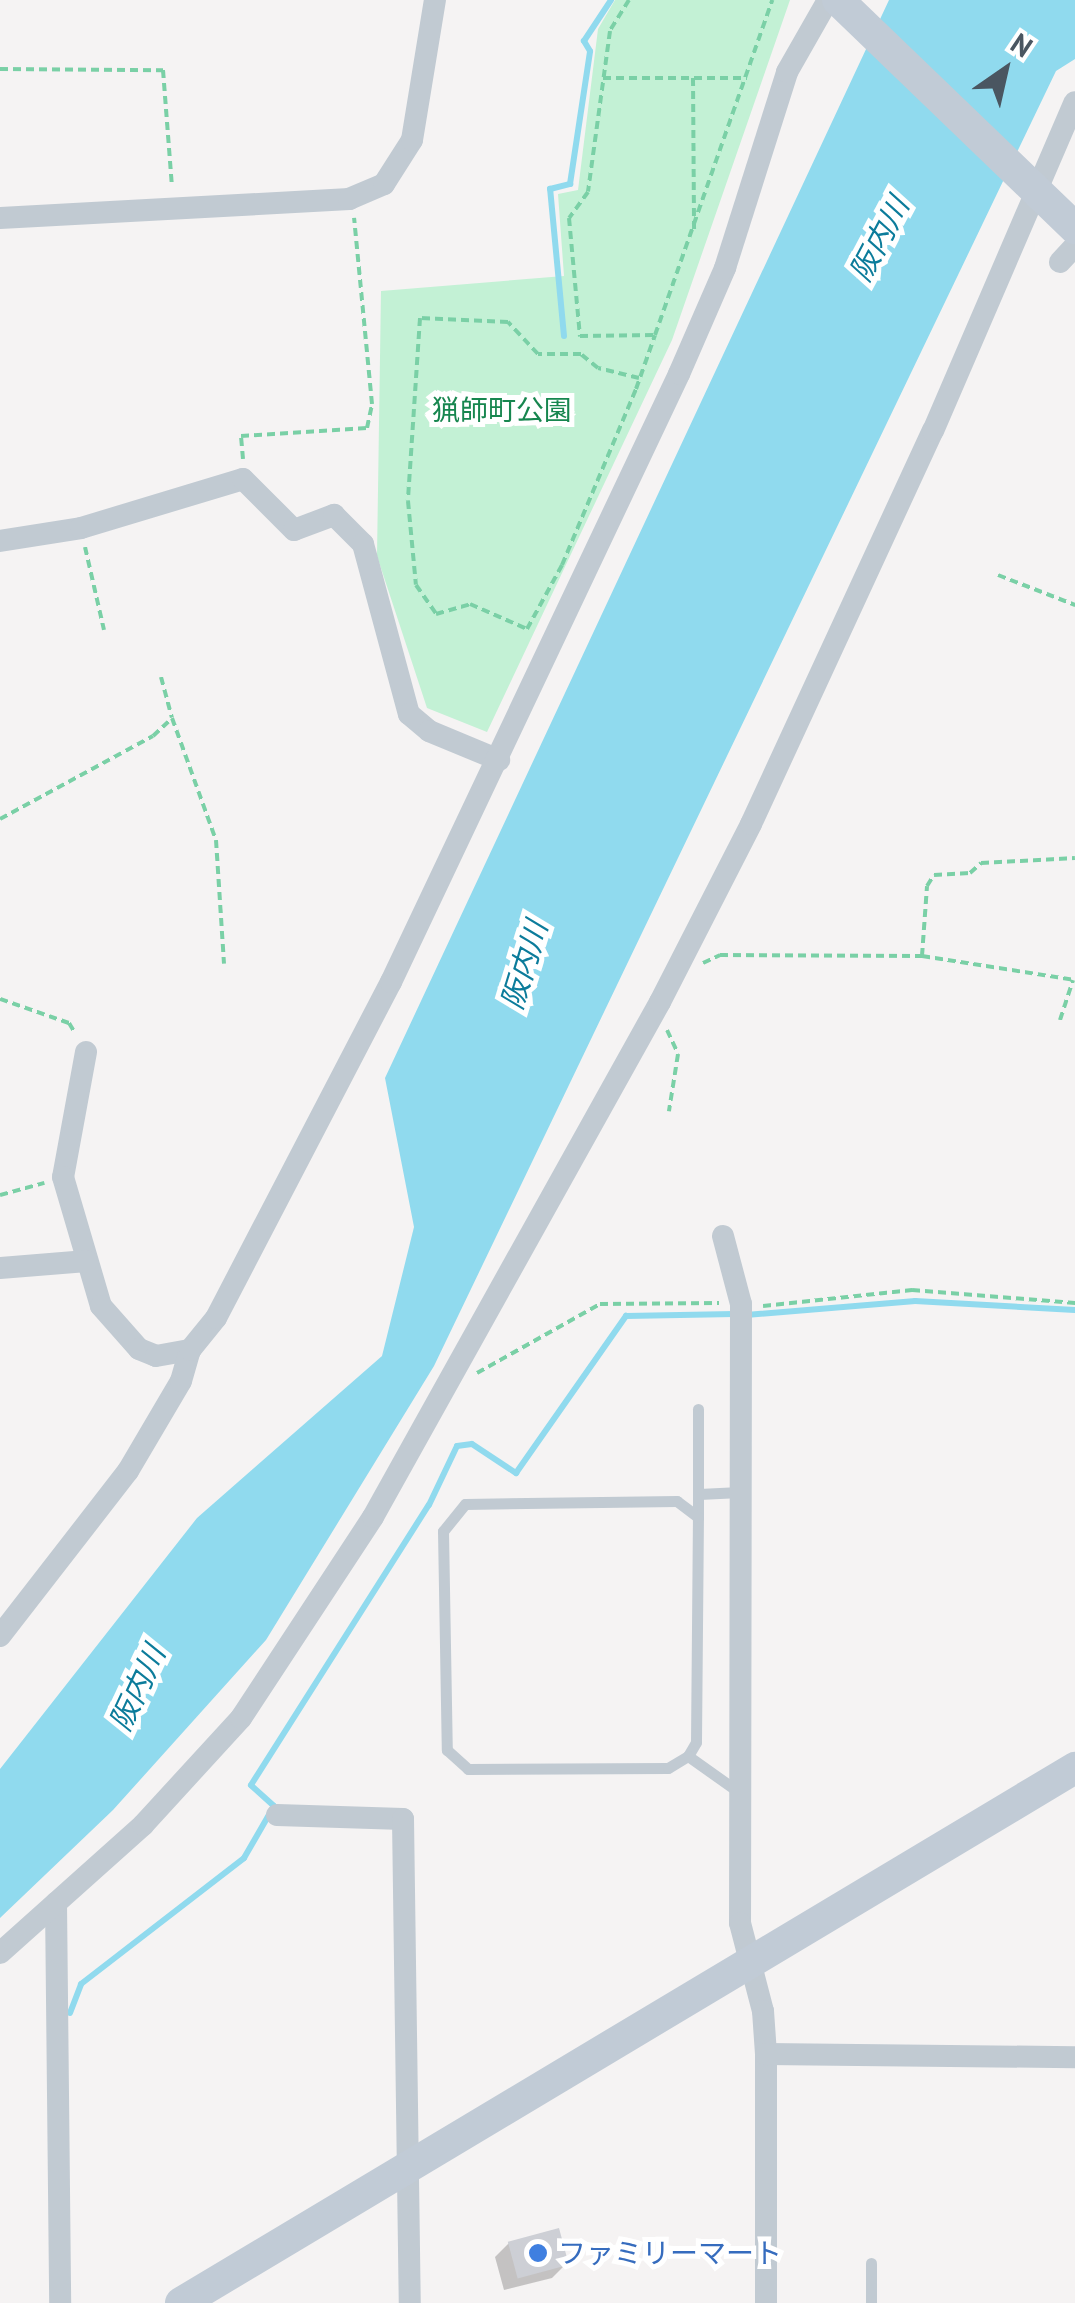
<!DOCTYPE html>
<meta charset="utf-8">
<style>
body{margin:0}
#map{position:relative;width:1075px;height:2303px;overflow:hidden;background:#f5f3f3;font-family:"PT Sans","Noto Sans JP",sans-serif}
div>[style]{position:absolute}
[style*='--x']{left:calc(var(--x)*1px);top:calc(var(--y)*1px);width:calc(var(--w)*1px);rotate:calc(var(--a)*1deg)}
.green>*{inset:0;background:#c3f1d5}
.water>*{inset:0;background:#90daee}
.shadow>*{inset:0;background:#0003}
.stream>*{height:6px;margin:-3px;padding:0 3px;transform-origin:3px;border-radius:3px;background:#90daee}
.building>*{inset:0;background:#cdcfd5;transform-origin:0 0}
.path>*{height:4px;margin-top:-2px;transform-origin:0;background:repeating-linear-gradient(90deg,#7ad0a6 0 8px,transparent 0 13px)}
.lane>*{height:11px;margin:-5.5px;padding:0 5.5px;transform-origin:5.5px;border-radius:5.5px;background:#c1cad2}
.street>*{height:22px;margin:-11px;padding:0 11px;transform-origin:11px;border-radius:11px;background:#c1cad2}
.secondary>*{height:32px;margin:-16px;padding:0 16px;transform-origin:16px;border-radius:16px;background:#c1cbd6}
.dots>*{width:28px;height:28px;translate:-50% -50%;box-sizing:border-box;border:5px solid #fff;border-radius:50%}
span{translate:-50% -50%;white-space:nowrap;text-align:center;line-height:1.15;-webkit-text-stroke:10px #fff;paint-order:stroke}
.park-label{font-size:28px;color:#17864f}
.shop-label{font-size:28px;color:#366cbe}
.left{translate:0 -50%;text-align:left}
.water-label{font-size:30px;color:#0c7c9b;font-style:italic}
.north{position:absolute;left:955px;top:20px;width:100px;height:100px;-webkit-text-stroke:8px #fff;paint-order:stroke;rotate:34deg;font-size:28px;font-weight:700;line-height:40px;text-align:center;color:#4a5661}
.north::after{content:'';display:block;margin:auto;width:35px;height:45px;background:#4a5661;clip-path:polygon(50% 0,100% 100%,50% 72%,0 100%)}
</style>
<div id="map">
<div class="green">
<div style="clip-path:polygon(615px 0,790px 0,672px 340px,487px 732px,427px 708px,377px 556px,381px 291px,564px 276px,558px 194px,578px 190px,598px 29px)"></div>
</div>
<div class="water">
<div style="clip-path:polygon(889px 0,1075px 0,1075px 59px,1056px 71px,434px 1366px,266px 1640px,113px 1810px,0 1918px,0 1769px,197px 1518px,382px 1356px,414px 1227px,385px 1078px)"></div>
</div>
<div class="shadow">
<div style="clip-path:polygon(509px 2243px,566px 2264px,552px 2278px,504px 2290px,495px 2257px)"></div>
</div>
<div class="stream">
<div style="--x:564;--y:336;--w:148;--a:-95.4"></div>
<div style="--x:550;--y:189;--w:21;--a:-14"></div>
<div style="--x:570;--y:184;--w:134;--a:-81.4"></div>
<div style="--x:590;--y:51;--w:12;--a:-121"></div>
<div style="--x:584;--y:41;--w:49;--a:-56.6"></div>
<div style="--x:746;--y:1315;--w:170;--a:-4.7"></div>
<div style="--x:915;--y:1301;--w:160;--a:3.2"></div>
<div style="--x:70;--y:2013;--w:31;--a:-69"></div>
<div style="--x:81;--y:1984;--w:206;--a:-37.7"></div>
<div style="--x:244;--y:1858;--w:60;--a:-60"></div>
<div style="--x:274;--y:1806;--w:31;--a:-138"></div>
<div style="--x:251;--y:1785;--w:332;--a:-57.6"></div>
<div style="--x:429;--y:1505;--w:65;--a:-64.6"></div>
<div style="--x:457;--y:1446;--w:15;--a:-8"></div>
<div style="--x:472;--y:1444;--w:53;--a:33.4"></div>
<div style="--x:516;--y:1473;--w:192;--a:-55"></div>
<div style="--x:626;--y:1316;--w:108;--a:-1.1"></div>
</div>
<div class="building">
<div style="left:559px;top:2228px;width:38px;height:53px;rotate:75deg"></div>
</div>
<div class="path">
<div style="--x:629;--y:0;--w:36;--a:122"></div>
<div style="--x:610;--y:31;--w:162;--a:97.8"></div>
<div style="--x:588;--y:192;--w:32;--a:126"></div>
<div style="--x:569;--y:218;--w:119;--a:84.7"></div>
<div style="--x:580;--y:336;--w:75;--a:-0.8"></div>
<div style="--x:655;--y:335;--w:355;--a:-70.7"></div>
<div style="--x:0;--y:69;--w:163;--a:0.4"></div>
<div style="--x:163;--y:70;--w:116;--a:85.6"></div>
<div style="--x:603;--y:78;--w:144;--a:0"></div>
<div style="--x:693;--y:78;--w:151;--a:89.6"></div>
<div style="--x:639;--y:378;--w:42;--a:-166.3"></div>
<div style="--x:598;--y:368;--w:22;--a:-141"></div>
<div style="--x:581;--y:354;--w:43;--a:180"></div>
<div style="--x:538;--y:354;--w:44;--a:-133.2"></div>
<div style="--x:508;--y:322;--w:88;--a:-177.4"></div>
<div style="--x:420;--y:318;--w:183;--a:93.8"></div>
<div style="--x:408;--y:501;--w:84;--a:84.6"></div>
<div style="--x:416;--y:585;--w:35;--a:55"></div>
<div style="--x:436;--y:614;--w:35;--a:-16"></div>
<div style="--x:470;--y:604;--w:62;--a:23.7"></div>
<div style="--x:527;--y:629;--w:73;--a:-61.3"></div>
<div style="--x:562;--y:565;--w:191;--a:-67.2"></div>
<div style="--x:636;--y:389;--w:57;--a:-70.6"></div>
<div style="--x:243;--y:459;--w:23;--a:-95"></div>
<div style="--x:241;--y:436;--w:126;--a:-3.6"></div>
<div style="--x:367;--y:428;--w:25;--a:-78"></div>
<div style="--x:372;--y:404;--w:187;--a:-95.5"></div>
<div style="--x:85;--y:547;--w:85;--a:77.1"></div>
<div style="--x:998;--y:575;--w:83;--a:21.3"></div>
<div style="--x:161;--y:677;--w:42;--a:75"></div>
<div style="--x:0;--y:819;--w:174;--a:-28.5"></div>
<div style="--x:153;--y:736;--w:26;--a:-43"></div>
<div style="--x:172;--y:718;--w:130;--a:70.2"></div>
<div style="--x:216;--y:840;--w:124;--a:86.3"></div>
<div style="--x:922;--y:956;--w:70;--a:-85.9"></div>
<div style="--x:927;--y:886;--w:13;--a:-58"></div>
<div style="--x:934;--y:875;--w:36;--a:-3"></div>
<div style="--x:970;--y:873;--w:15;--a:-42"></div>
<div style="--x:981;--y:863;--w:94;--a:-3"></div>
<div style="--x:703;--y:963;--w:19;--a:-25"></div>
<div style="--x:720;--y:955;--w:202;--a:0.3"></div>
<div style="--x:922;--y:956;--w:155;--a:8.9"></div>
<div style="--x:0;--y:999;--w:73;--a:19.2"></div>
<div style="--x:69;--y:1023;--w:12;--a:59"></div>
<div style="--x:1060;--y:1020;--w:42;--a:-72"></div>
<div style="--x:667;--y:1030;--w:26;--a:65"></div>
<div style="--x:678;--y:1054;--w:58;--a:99"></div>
<div style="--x:0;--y:1195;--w:46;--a:-15.3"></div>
<div style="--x:763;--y:1306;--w:150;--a:-6.1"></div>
<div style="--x:912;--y:1290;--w:164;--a:4.6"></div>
<div style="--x:477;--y:1373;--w:141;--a:-29.3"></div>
<div style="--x:600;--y:1304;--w:119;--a:-0.5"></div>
</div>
<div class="lane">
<div style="--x:699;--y:1494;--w:41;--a:-2.8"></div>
<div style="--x:698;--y:1517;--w:108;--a:-90"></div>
<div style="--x:688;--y:1756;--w:16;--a:-60"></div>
<div style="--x:696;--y:1742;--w:225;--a:-89.5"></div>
<div style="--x:698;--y:1517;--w:26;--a:-143"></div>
<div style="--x:677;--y:1501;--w:212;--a:179.2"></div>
<div style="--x:465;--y:1504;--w:35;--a:129"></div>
<div style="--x:443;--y:1531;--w:219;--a:89"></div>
<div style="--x:447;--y:1750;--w:28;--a:42"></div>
<div style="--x:468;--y:1769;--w:200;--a:-0.3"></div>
<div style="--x:668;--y:1768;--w:23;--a:-31"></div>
<div style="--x:688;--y:1756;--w:64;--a:35.4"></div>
<div style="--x:871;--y:2303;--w:40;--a:-90"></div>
</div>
<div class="street">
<div style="--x:0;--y:218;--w:350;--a:-3.1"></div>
<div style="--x:349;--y:199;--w:38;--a:-23"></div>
<div style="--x:384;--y:184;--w:52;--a:-57.5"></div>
<div style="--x:412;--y:140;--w:142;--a:-80.7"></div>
<div style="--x:1060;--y:262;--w:19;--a:-47"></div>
<div style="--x:0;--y:541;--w:82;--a:-9.1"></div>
<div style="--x:81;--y:528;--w:169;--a:-16.8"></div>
<div style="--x:243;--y:479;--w:72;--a:45"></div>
<div style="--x:294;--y:530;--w:43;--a:-20.6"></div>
<div style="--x:334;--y:515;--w:41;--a:45"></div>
<div style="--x:363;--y:544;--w:176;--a:74.9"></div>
<div style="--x:409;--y:714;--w:26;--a:40"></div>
<div style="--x:429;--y:731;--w:76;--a:22.5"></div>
<div style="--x:86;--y:1052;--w:127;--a:100.4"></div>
<div style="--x:63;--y:1177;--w:134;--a:73.6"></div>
<div style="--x:101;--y:1306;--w:57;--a:48.5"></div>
<div style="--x:139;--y:1349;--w:18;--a:22"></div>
<div style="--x:156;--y:1356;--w:35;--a:-10"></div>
<div style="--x:723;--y:1236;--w:70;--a:75.2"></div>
<div style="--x:741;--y:1304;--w:619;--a:90.09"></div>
<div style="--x:740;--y:1923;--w:91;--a:75.4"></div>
<div style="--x:763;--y:2011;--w:43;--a:86"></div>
<div style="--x:766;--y:2054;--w:249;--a:90"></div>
<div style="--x:0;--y:1268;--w:87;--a:-4.6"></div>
<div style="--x:0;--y:1636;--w:209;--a:-52.2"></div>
<div style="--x:128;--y:1471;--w:104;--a:-59.5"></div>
<div style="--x:181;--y:1381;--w:32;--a:-74"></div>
<div style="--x:190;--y:1350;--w:41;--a:-50.9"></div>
<div style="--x:216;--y:1318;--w:379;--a:-62.5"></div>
<div style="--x:391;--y:982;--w:673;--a:-64.65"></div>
<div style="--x:679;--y:374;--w:116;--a:-66.5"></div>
<div style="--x:725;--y:268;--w:206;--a:-72.4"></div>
<div style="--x:787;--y:72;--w:83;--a:-60.3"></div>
<div style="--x:277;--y:1815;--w:126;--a:1.8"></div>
<div style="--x:403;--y:1819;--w:484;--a:89.2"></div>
<div style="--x:56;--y:1903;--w:400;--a:89.4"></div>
<div style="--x:0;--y:1953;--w:192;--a:-41.8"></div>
<div style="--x:143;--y:1825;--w:145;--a:-47.5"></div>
<div style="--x:241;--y:1718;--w:240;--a:-56.7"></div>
<div style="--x:373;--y:1517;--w:590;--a:-60.87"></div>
<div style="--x:660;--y:1002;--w:200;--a:-62.9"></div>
<div style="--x:751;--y:824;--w:433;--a:-65.2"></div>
<div style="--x:933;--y:431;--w:358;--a:-66.7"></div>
<div style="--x:766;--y:2054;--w:309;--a:0.6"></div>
</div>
<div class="secondary">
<div style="--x:838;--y:0;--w:329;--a:43.9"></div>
<div style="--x:181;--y:2303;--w:1042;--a:-30.9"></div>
</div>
<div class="dots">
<div style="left:538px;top:2253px;background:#3f7fe0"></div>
</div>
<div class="park-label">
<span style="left:502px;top:410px">猟師町公園</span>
</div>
<div class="shop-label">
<span class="left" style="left:558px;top:2253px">ファミリーマート</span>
</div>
<div class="water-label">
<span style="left:879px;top:239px;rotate:-62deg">阪内川</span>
<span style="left:524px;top:965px;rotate:-73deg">阪内川</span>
<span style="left:137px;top:1688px;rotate:-65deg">阪内川</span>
</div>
<div class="north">N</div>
</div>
